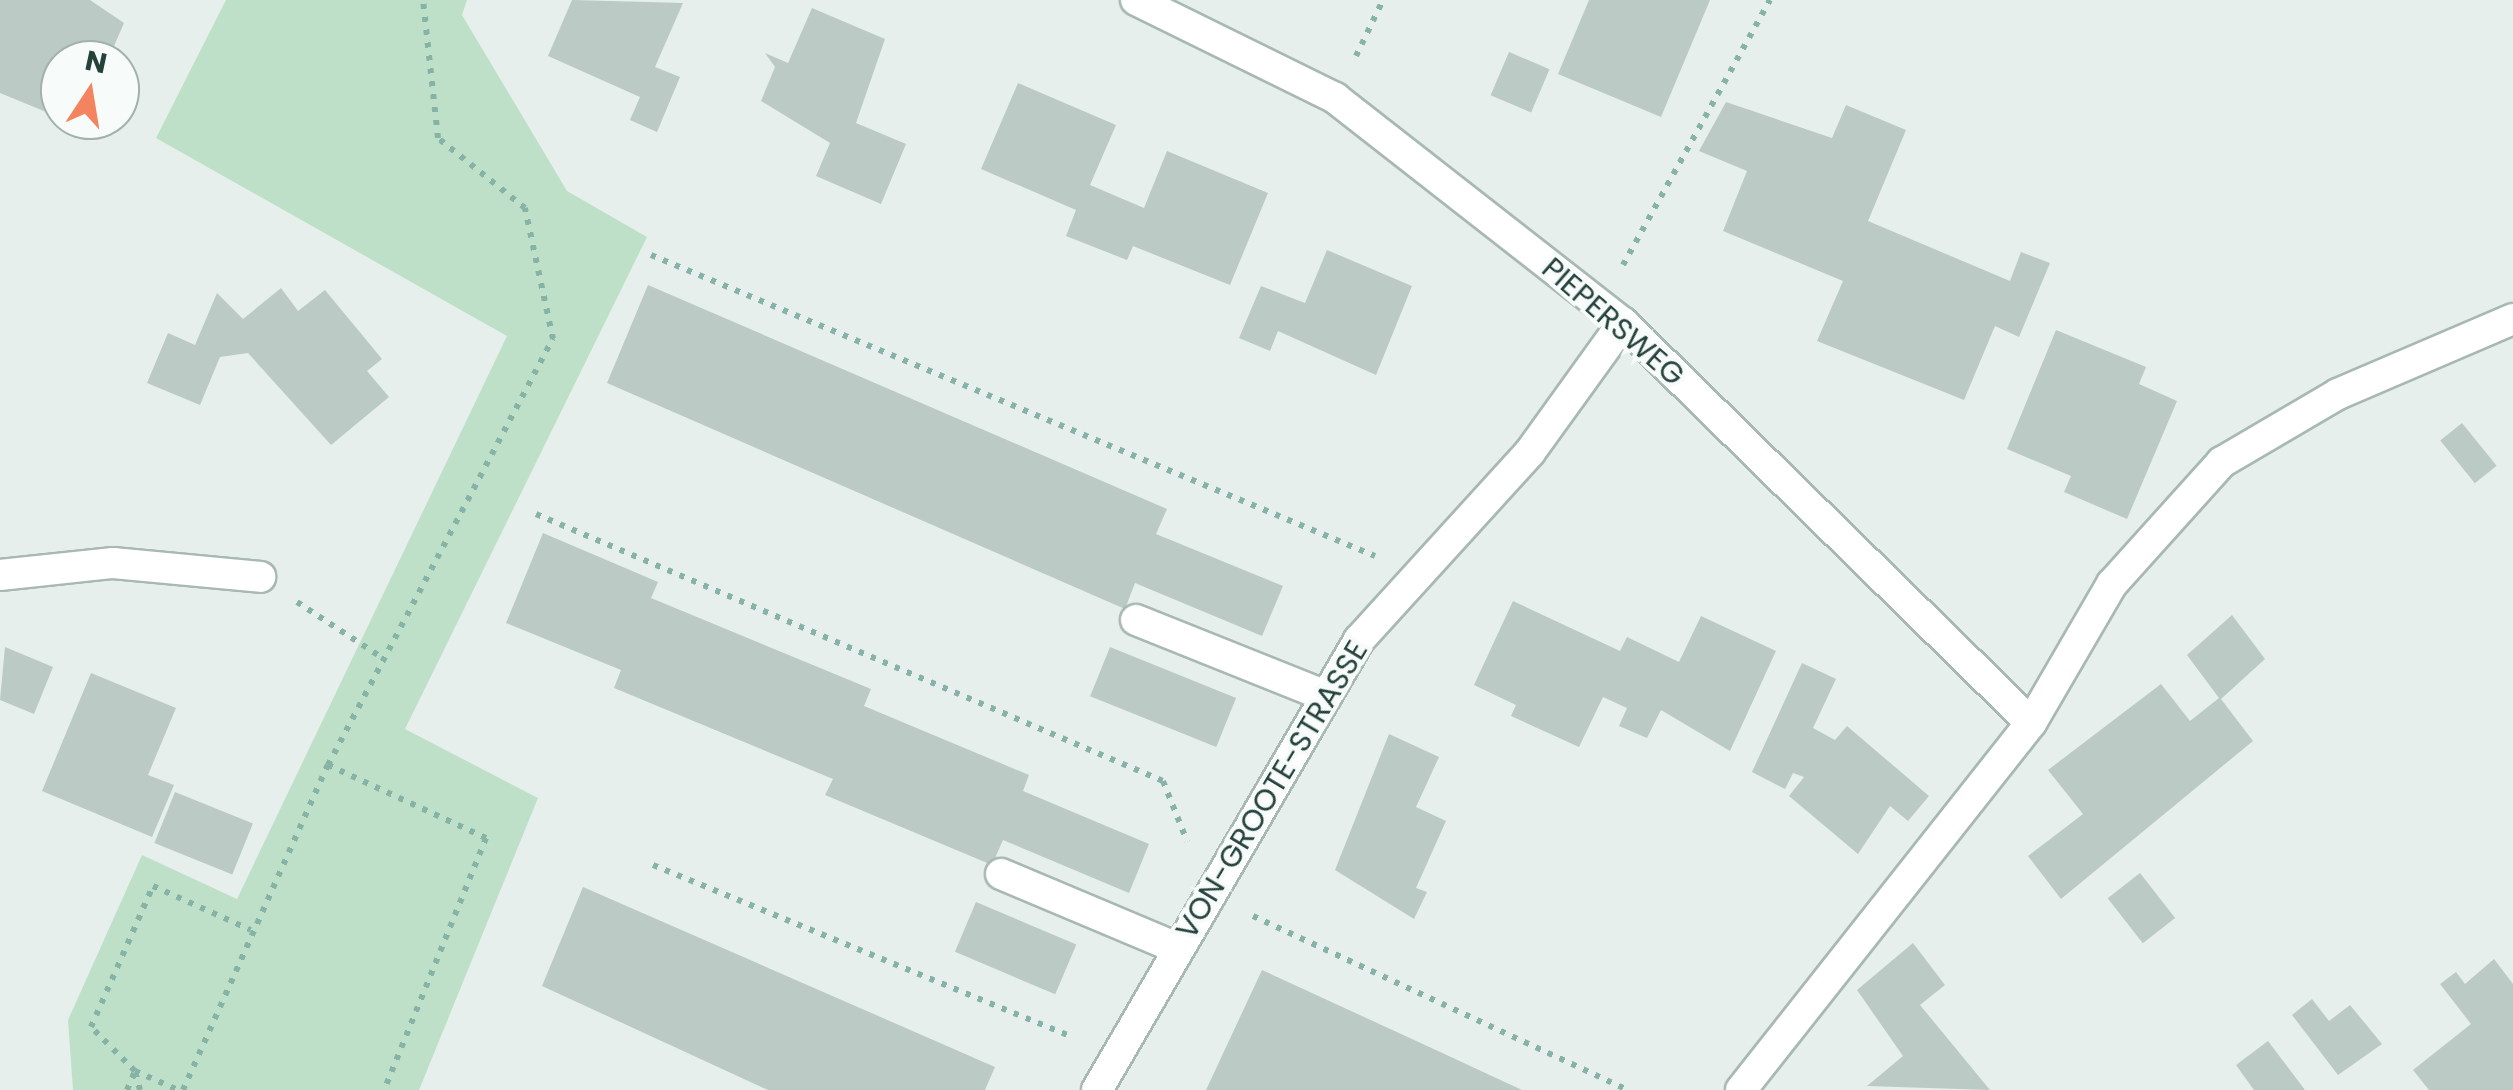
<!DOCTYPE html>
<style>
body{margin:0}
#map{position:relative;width:2513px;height:1090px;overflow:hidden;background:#e6efeb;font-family:Poppins,sans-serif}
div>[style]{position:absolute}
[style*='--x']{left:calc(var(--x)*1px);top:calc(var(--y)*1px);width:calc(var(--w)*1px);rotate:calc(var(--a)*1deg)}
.green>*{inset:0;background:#bfe0c8}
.building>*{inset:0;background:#bbcac4;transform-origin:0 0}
.path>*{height:6px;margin-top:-3px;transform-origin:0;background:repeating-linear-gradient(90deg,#86b3a5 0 5px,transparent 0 13px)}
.roads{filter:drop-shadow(2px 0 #a8b8b2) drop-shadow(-2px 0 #a8b8b2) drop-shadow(0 2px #a8b8b2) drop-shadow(0 -2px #a8b8b2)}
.lane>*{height:30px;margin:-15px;padding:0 15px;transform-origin:15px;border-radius:15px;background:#fff}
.street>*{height:30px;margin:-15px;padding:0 15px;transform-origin:15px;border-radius:15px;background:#fff}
span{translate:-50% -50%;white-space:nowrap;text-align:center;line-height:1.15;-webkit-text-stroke:8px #f7fbf9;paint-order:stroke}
.street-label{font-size:30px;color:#24423a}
.north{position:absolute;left:40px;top:40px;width:100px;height:100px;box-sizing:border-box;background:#f7fbf9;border:2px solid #a3b1ad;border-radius:50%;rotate:12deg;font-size:28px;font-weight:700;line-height:40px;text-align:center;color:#24423a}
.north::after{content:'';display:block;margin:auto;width:35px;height:45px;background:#f4845f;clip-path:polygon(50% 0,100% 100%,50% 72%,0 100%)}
</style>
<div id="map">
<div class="green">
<div style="clip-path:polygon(226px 0,467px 0,462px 15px,567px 191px,647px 237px,405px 729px,538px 798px,419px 1090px,73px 1090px,68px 1020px,142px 855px,237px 899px,507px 336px,156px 138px)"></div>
</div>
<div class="building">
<div style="clip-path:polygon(0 0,90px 0,124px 23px,108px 60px,60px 60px,56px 116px,0 93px)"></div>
<div style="clip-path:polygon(572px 0,683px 3px,655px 67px,680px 77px,657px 132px,630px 120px,640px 97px,548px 56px)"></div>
<div style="clip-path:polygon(1589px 0,1710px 0,1661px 117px,1558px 74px)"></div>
<div style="clip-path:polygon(812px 8px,885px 39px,856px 123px,906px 144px,881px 204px,816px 176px,830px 143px,761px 101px,775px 67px,765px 53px,788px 63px)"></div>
<div style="left:1509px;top:52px;width:44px;height:47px;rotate:23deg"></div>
<div style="clip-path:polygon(1018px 83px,1116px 125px,1090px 185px,1144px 208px,1167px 151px,1268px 193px,1230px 285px,1133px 246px,1127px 260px,1066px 236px,1076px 210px,981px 169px)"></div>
<div style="clip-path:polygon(1726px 102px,1832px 138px,1846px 105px,1906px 130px,1868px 221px,2010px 281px,2021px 252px,2050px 263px,2019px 337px,1995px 326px,1964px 400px,1817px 341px,1843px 281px,1723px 231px,1747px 171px,1699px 151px)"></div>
<div style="clip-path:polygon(1327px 250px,1412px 286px,1376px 375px,1278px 331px,1270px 351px,1239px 338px,1261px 286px,1305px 303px)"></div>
<div style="clip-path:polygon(648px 285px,1167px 509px,1156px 534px,1283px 586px,1262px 636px,1135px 583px,1125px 609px,607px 383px)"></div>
<div style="clip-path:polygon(281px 288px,298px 311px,325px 290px,382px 359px,367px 371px,389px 397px,331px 445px,248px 353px,220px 357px,200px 405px,147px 383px,168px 333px,195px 345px,217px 293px,243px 319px)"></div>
<div style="clip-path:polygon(2056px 330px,2146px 367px,2139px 384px,2177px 401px,2127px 519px,2064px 492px,2071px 476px,2007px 449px)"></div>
<div style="left:2462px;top:423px;width:55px;height:28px;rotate:51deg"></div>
<div style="clip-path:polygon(543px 533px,658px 582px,651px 598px,871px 689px,864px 706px,1029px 775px,1023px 791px,1149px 844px,1129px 893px,1003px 840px,992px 865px,825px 795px,833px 779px,614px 688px,621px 670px,506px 623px)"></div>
<div style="clip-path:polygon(1513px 601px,1620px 651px,1627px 637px,1679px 662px,1701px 616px,1776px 651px,1730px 751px,1661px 710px,1647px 738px,1619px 726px,1627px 708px,1603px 697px,1579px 747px,1511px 716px,1516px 705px,1474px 685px)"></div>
<div style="clip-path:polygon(2232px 615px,2265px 659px,2221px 699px,2253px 741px,2061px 899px,2028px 856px,2083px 814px,2048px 770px,2161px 684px,2190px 721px,2219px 698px,2187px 655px)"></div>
<div style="clip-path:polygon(5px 647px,53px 667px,34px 714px,0 700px)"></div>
<div style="left:1110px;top:647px;width:136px;height:53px;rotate:22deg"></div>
<div style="clip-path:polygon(1802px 663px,1836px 679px,1813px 728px,1835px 740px,1847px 726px,1929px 796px,1908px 821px,1890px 806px,1858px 854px,1789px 796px,1804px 777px,1793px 773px,1785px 789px,1752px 772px)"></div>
<div style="clip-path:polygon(91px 673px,176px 708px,148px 775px,174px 785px,152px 837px,42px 791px)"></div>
<div style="clip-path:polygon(1389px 734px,1439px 757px,1416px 807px,1446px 821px,1416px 888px,1427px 892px,1414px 919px,1335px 870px)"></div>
<div style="left:175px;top:792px;width:84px;height:55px;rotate:22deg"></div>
<div style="left:2140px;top:873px;width:57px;height:41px;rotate:52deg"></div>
<div style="clip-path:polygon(583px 887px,995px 1067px,985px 1090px,768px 1090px,542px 986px)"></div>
<div style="left:976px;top:902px;width:109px;height:54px;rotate:23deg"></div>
<div style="clip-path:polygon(1913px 943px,1945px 985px,1920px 1005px,1990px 1090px,1867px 1086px,1903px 1056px,1857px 990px)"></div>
<div style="clip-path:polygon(2494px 959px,2513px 984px,2513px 1090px,2429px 1090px,2413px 1070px,2471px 1024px,2440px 984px,2456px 972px,2465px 984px)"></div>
<div style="clip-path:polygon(1262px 970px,1438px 1051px,1522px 1090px,1206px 1090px)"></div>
<div style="clip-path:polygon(2312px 999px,2329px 1021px,2350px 1005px,2382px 1044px,2338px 1075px,2292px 1015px)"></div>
<div style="clip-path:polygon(2268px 1041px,2305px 1090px,2254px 1090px,2236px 1065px)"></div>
</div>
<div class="path">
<div style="--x:1356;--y:56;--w:62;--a:-64.3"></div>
<div style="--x:651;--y:255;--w:784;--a:22.57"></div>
<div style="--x:1623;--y:265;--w:303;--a:-61"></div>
<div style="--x:536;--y:514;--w:681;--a:23.07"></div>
<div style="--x:1163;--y:781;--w:65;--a:68.2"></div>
<div style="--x:297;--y:602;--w:104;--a:33.2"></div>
<div style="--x:328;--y:765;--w:174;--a:24.8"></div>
<div style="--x:486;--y:838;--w:272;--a:112"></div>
<div style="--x:653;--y:865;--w:454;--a:22.3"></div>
<div style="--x:1253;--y:916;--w:413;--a:24.9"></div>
<div style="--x:127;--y:1090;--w:21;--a:-67"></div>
<div style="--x:135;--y:1071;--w:47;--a:23.8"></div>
<div style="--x:140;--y:1090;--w:20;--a:-105"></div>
<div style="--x:135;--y:1071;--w:62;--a:-135"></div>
<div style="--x:91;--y:1027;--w:154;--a:-66.3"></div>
<div style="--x:153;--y:886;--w:107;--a:24.2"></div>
<div style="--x:183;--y:1090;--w:356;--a:-66"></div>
<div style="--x:328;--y:765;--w:482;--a:-62.2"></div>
<div style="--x:553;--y:339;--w:134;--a:-102.1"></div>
<div style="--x:525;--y:208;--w:112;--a:-141.2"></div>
<div style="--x:438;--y:138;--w:139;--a:-96.2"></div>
</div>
<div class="roads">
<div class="lane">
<div style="--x:1136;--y:620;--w:205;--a:21.8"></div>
<div style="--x:1001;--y:874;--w:191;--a:22.8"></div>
<div style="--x:1741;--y:1090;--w:468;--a:-51.7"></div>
<div style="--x:2031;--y:723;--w:161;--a:-59.8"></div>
<div style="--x:2112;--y:584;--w:164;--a:-48"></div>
<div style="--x:2222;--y:462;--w:134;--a:-30.4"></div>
<div style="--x:2338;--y:394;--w:190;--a:-23.2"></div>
</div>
<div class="street">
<div style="--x:1136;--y:0;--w:222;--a:26.2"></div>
<div style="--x:1335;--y:98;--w:365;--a:38"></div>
<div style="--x:1623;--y:323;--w:571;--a:44.43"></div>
<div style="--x:0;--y:575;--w:114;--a:-6.1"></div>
<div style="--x:113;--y:563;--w:148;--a:5.4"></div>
<div style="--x:1097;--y:1090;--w:521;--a:-59.79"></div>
<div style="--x:1359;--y:640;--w:254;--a:-47.7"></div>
<div style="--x:1530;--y:452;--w:159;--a:-54.2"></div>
</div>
</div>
<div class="street-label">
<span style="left:1613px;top:322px;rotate:41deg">PIEPERSWEG</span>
<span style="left:1272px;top:790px;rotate:-59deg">VON-GROOTE-STRASSE</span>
</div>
<div class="north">N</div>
</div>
